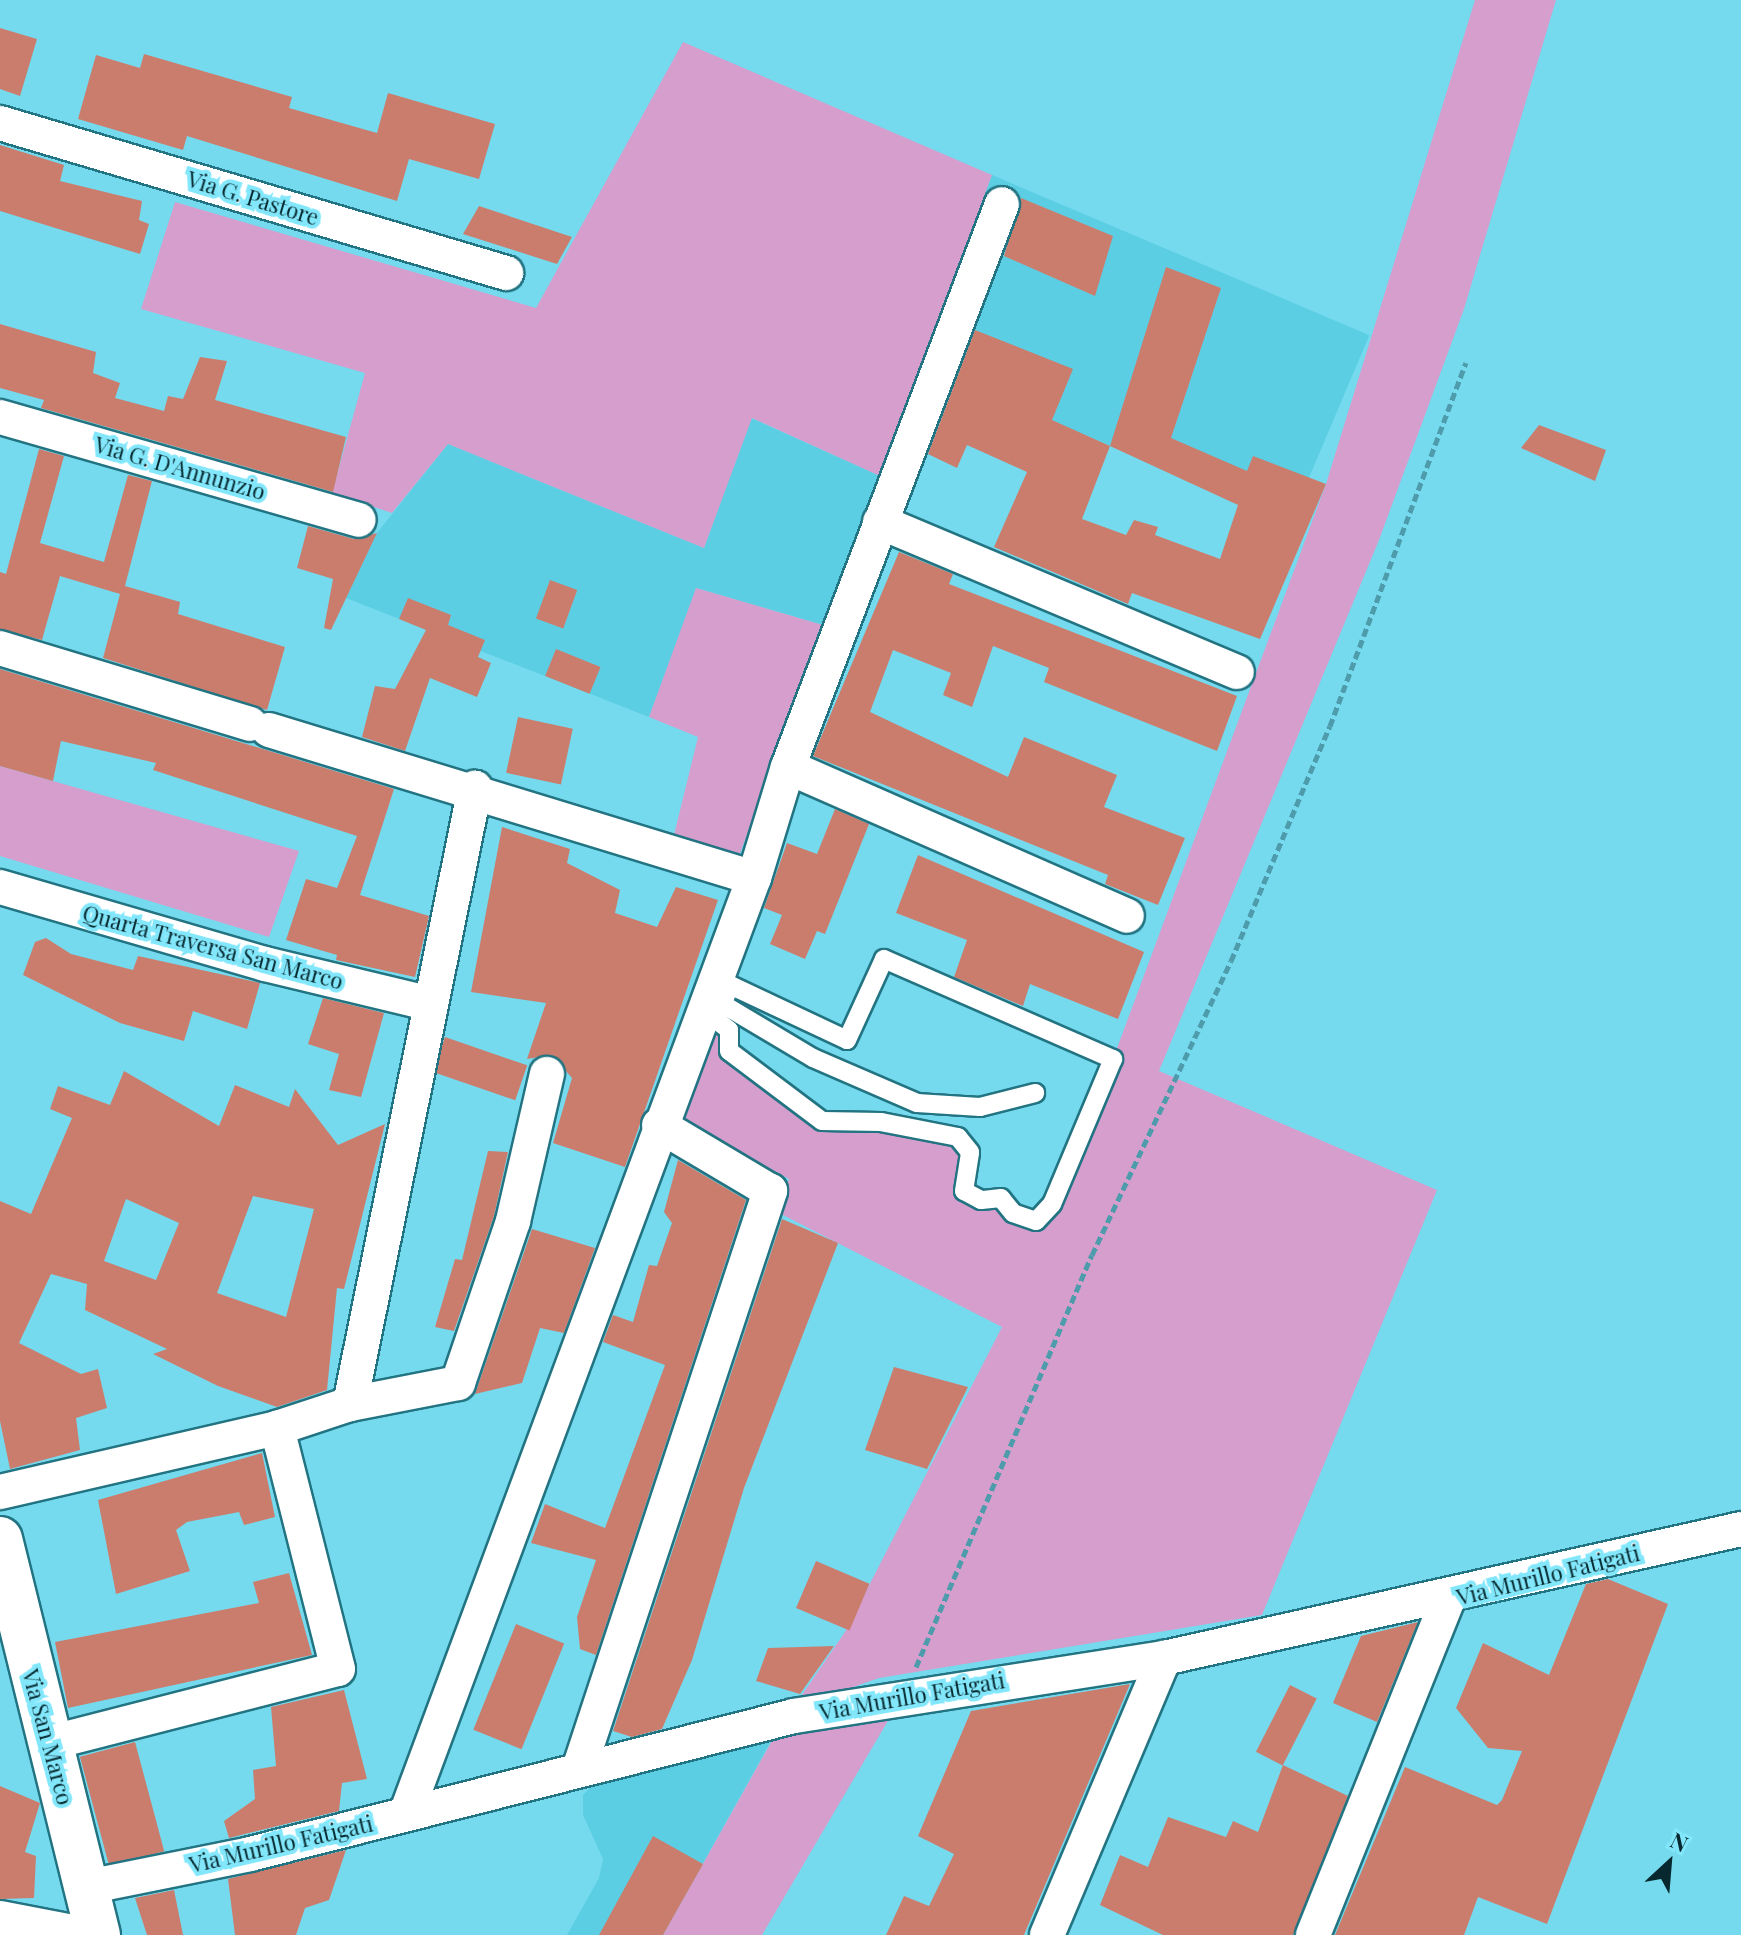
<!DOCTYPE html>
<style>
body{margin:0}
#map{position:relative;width:1741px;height:1935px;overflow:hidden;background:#75daee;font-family:"Playfair Display",serif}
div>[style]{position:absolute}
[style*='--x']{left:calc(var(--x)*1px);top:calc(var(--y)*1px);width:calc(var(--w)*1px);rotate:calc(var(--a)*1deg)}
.built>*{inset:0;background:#5ccee3;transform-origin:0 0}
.green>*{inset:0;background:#d59ecd}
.building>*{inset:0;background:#cb7d6d;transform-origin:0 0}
.path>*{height:5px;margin-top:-2.5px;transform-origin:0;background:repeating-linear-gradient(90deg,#4e9cab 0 8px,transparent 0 12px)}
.roads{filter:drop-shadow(2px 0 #237482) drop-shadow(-2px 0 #237482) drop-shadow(0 2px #237482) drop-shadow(0 -2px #237482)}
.service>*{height:18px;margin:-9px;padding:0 9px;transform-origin:9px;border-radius:9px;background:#fff}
.minor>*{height:34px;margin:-17px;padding:0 17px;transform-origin:17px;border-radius:17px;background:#fff}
.secondary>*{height:44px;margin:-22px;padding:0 22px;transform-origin:22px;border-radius:22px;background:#fff}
span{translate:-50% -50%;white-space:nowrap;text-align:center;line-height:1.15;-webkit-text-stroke:8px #83e7fb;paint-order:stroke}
.street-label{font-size:22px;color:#06282e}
.north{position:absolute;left:1629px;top:1823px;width:80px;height:80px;-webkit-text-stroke:6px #83e7fb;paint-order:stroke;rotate:26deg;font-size:22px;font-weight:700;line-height:32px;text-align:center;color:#06282e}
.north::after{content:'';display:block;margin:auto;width:28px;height:36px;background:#06282e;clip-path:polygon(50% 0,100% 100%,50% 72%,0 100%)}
</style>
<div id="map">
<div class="built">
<div style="left:992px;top:175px;width:410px;height:203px;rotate:23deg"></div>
<div style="clip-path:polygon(751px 418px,880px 476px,823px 625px,697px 588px,649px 717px,346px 598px,377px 533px,448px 444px,704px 548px)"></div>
<div style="clip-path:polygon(775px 1734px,663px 1935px,567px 1935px,599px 1878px,603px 1859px,583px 1815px,583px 1795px,603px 1774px)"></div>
</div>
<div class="green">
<div style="clip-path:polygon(1475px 0,1556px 0,1464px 309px,1379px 540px,1159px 1071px,1437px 1190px,1262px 1615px,879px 1678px,793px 1708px,845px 1632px,1002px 1327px,779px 1213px,789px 1179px,680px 1118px,716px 1020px,729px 1051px,805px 1111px,958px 1137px,970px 1152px,964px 1191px,1036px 1221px,1113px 1059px,1326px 484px)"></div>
<div style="clip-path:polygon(683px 42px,992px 175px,880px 476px,752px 418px,704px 548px,448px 444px,392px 513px,332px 493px,365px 373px,141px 309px,175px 202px,536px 308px)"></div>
<div style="clip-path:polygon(696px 588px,823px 625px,739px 856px,674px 835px,698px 737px,649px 717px)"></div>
<div style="clip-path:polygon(0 766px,299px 851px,269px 937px,0 856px)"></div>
<div style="clip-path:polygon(889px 1719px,762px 1935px,663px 1935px,774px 1737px)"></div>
</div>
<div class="building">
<div style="clip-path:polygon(0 28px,37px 39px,20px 96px,0 89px)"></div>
<div style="clip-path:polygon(144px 54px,292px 97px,289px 108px,377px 133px,388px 93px,495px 124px,479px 179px,409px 159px,397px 201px,187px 136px,183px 150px,78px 119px,96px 55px,140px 68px)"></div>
<div style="clip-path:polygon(0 145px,64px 165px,60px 181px,142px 201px,139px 220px,149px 224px,140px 254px,0 211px)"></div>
<div style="clip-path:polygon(1021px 198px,1113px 236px,1095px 296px,1004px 256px)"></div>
<div style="clip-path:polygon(479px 206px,572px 237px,557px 264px,463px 234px)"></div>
<div style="clip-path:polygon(evenodd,1166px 267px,1221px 288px,1171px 438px,1247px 471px,1253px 456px,1326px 484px,1260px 639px,1132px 593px,1128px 604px,994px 547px,1027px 472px,967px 445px,957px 468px,928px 454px,975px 330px,1073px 369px,1052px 420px,1110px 446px,1166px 267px,1110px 446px,1238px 505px,1220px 559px,1155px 535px,1158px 527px,1134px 520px,1126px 535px,1082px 519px,1110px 446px)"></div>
<div style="clip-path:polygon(0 324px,96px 352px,93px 373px,120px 383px,115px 398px,164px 411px,168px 396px,183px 399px,200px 357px,227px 361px,215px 400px,346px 437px,333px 492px,41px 408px,44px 400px,0 388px)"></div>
<div style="clip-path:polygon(1539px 425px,1606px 450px,1595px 481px,1521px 448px)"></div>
<div style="clip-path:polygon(39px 449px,64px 456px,40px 543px,104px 562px,128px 475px,152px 481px,125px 586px,180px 602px,178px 614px,285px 647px,267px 710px,103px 658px,120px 594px,60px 576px,42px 640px,0 629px,0 572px,6px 574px)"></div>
<div style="clip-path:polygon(308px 526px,354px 539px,377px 533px,331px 630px,324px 628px,333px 579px,297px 568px)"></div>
<div style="clip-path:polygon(899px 552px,953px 574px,949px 584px,1237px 696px,1217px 751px,1044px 682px,1049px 668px,993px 646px,972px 707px,943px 695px,951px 673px,893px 650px,870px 712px,1008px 777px,1024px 737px,1117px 775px,1104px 807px,1185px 838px,1158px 905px,1105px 884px,1108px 875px,813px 756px)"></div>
<div style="left:550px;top:580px;width:29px;height:41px;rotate:20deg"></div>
<div style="clip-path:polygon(408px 598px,451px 615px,448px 625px,485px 640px,478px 657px,491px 663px,477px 697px,430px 678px,405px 751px,362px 737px,375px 686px,395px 689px,426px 630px,399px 619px)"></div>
<div style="left:556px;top:649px;width:48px;height:29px;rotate:22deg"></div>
<div style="clip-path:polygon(0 669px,394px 789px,360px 895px,429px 916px,415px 977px,336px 960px,337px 955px,286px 940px,306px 879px,337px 888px,357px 836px,153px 770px,156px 763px,61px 741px,53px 781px,0 766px)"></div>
<div style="left:518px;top:717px;width:56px;height:57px;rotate:12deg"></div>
<div style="clip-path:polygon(835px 809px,869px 824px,825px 934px,817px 931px,805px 959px,770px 944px,782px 915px,764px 908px,787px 843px,817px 854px)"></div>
<div style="clip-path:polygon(502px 827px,570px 849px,567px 863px,620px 890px,615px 913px,657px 927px,676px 887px,718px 900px,625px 1167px,553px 1143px,572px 1078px,552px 1055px,527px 1059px,546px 1003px,471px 992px)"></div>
<div style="clip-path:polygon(918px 855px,1144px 952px,1118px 1019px,1030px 984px,1023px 1006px,954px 977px,967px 940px,896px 913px)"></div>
<div style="clip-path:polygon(46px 938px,71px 954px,133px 970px,138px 956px,260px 983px,247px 1029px,193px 1011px,184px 1041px,120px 1023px,23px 975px,35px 942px)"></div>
<div style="clip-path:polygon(323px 998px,384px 1013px,361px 1097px,329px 1090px,339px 1054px,308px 1044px)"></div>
<div style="left:445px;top:1037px;width:87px;height:37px;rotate:19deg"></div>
<div style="clip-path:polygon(evenodd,124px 1071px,219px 1126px,235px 1085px,289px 1107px,295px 1089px,338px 1145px,385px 1124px,344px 1289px,337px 1288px,327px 1390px,277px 1407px,218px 1386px,153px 1354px,167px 1349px,85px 1310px,87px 1284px,51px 1274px,19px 1343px,81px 1374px,98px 1369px,107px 1408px,76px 1418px,80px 1450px,10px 1469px,0 1421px,0 1201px,31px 1214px,72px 1118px,50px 1109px,58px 1086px,110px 1105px,124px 1071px,253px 1196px,314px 1209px,286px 1317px,217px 1293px,253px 1196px,124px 1071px,126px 1199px,179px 1223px,156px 1280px,104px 1261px,126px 1199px)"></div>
<div style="clip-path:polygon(488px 1151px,508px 1152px,494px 1216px,454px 1331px,435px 1327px,455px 1259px,462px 1260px)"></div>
<div style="clip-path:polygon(678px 1160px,746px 1200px,596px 1655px,580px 1649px,577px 1617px,596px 1560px,531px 1543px,545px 1504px,605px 1528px,665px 1365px,603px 1342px,613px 1315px,633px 1322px,649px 1265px,657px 1266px,672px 1223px,664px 1212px)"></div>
<div style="clip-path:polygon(782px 1219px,838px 1243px,744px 1488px,692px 1660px,662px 1729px,632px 1737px,613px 1731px)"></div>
<div style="clip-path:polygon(532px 1229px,595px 1248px,564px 1333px,540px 1328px,522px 1383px,475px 1394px)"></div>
<div style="clip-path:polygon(894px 1367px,968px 1387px,927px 1469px,865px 1450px)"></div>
<div style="clip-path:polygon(262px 1453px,275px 1517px,244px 1525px,239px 1512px,187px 1522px,176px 1530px,190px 1571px,116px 1594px,98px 1500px)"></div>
<div style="left:816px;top:1561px;width:58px;height:51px;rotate:23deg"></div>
<div style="clip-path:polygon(289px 1573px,312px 1655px,68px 1708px,55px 1642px,259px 1603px,253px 1582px)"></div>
<div style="clip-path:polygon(1608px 1579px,1668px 1604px,1547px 1924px,1478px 1897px,1464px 1935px,1335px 1935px,1405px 1767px,1497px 1805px,1502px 1800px,1522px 1751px,1488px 1748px,1456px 1708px,1483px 1643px,1549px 1675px,1586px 1584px)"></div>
<div style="clip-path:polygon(1418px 1622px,1377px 1722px,1333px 1703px,1361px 1636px)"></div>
<div style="left:516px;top:1624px;width:52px;height:114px;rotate:22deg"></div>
<div style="clip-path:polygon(834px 1646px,800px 1694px,756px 1681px,768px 1648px)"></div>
<div style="clip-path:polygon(1130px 1684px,1024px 1935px,886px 1935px,904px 1896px,929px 1906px,954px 1854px,918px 1836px,971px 1711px)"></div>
<div style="left:1290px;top:1685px;width:30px;height:75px;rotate:27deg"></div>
<div style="clip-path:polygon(344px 1690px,367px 1779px,342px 1783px,339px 1811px,229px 1838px,224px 1821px,255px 1799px,253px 1770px,276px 1766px,271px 1707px)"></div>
<div style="left:135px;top:1742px;width:113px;height:57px;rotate:75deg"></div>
<div style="clip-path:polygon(1283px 1765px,1348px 1796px,1293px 1935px,1163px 1935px,1100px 1905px,1120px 1855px,1148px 1867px,1168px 1817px,1226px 1837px,1233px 1821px,1258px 1832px)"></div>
<div style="clip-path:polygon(0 1786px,40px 1803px,25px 1852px,36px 1856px,34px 1898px,0 1899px)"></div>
<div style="clip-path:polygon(653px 1836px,703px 1864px,663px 1935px,599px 1935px)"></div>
<div style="clip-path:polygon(346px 1850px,329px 1900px,305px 1908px,296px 1935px,235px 1935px,228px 1879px)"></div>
<div style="clip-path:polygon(174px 1890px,183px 1935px,147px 1935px,135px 1898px)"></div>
</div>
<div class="path">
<div style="--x:916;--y:1667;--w:448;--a:-66.9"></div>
<div style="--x:1092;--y:1255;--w:325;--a:-64.7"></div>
<div style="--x:1231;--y:961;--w:255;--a:-67.2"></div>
<div style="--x:1330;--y:726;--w:388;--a:-69.5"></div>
</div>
<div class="roads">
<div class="service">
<div style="--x:884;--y:959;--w:250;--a:23.6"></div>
<div style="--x:1113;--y:1059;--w:157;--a:112.8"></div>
<div style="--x:1052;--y:1204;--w:23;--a:133"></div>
<div style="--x:1036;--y:1221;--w:24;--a:-161"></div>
<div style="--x:1013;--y:1213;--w:19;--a:-129"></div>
<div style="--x:1001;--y:1198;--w:20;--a:174"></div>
<div style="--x:981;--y:1200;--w:19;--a:-152"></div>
<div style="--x:964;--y:1191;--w:39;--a:-81"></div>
<div style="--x:970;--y:1152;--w:19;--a:-129"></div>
<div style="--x:958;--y:1137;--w:78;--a:-169"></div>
<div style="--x:881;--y:1122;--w:59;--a:-179"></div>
<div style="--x:822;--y:1121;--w:116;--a:-143"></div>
<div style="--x:729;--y:1051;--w:21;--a:-90"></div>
<div style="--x:729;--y:1030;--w:16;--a:-142"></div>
<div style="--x:716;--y:1020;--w:38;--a:-68"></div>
<div style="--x:730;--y:985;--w:129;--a:25.2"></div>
<div style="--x:847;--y:1040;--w:89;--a:-65.4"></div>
<div style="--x:714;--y:999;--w:115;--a:30.8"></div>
<div style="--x:813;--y:1058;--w:113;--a:23.4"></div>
<div style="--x:917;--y:1103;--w:63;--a:3.6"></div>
<div style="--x:980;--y:1107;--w:57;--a:-14.3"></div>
</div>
<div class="minor">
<div style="--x:0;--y:123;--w:528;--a:16.51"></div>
<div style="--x:0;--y:417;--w:373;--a:16"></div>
<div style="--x:880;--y:522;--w:387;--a:22.8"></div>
<div style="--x:0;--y:648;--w:261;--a:16.9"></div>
<div style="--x:269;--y:730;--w:507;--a:16.97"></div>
<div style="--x:754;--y:878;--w:116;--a:-73"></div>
<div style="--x:788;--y:767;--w:602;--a:-69.19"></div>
<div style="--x:788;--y:767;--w:370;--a:23.7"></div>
<div style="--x:0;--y:887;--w:276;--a:16.2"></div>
<div style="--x:265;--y:964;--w:168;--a:13.5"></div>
<div style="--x:350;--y:1404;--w:110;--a:-11"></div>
<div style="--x:458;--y:1383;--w:171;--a:-71.2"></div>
<div style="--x:513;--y:1221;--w:151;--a:-77"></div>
<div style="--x:0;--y:1492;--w:284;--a:-13"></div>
<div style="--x:49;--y:1743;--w:298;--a:-14.4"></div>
<div style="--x:338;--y:1669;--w:249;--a:-104.2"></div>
<div style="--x:277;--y:1428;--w:77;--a:-18.2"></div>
<div style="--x:350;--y:1404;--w:629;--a:-78.53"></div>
<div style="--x:580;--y:1766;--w:606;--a:-71.71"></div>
<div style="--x:770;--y:1191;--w:129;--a:-149.3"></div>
<div style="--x:406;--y:1814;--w:999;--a:-69.61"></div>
<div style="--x:87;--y:1887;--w:166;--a:-11.4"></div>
<div style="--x:250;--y:1854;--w:561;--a:-14.23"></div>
<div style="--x:794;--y:1716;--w:375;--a:-8.9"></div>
<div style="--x:1164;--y:1658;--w:591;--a:-12.6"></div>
<div style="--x:0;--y:1918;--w:90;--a:10.9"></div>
<div style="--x:1047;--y:1935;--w:301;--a:-67.1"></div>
<div style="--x:1313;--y:1935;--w:361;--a:-68.1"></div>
</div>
<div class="secondary">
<div style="--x:0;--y:1539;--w:408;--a:76.1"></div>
</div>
</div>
<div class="street-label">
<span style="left:253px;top:198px;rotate:17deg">Via G. Pastore</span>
<span style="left:180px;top:468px;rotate:16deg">Via G. D'Annunzio</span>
<span style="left:213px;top:947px;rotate:15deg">Quarta Traversa San Marco</span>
<span style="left:1548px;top:1575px;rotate:-14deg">Via Murillo Fatigati</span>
<span style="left:912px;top:1696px;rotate:-10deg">Via Murillo Fatigati</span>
<span style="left:48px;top:1737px;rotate:75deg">Via San Marco</span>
<span style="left:281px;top:1844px;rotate:-13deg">Via Murillo Fatigati</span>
</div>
<div class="north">N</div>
</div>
